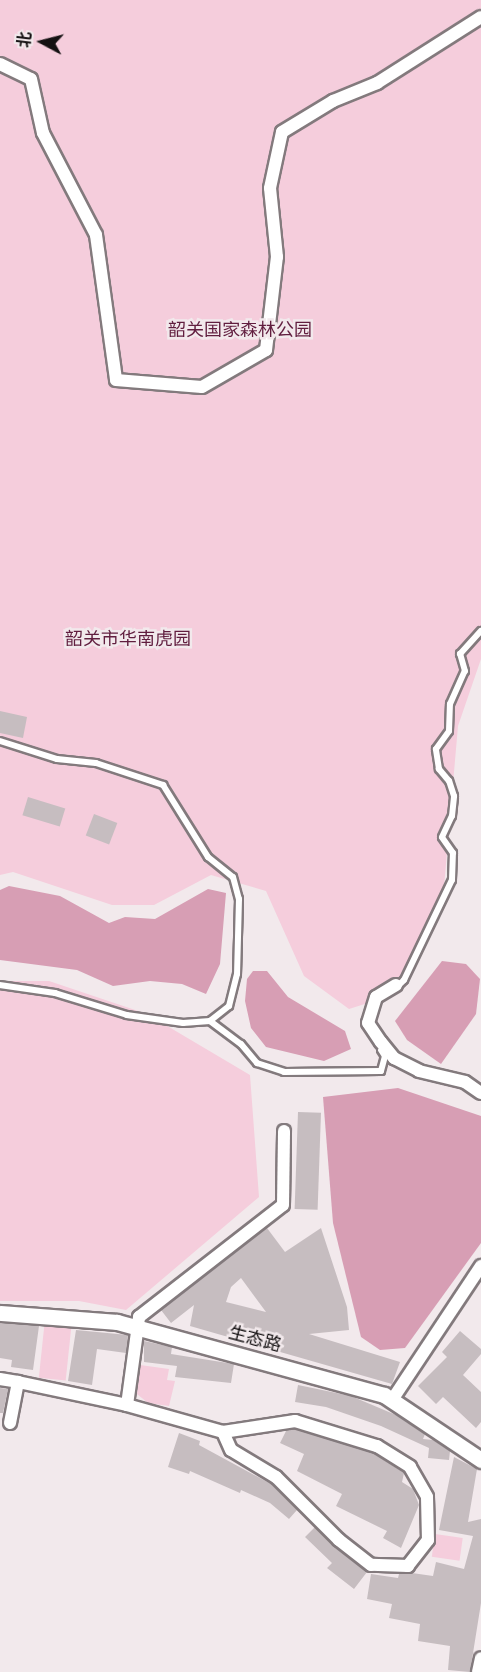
<!DOCTYPE html>
<meta charset="utf-8">
<style>
body{margin:0}
#map{position:relative;width:481px;height:1672px;overflow:hidden;background:#f2e9ec;font-family:"IBM Plex Sans","Noto Sans SC",sans-serif}
div>[style]{position:absolute}
[style*='--x']{left:calc(var(--x)*1px);top:calc(var(--y)*1px);width:calc(var(--w)*1px);rotate:calc(var(--a)*1deg)}
.green>*{inset:0;background:#f5cddc;transform-origin:0 0}
.water>*{inset:0;background:#d79eb4}
.building>*{inset:0;background:#c6bdc0;transform-origin:0 0}
.roads{filter:drop-shadow(2px 0 #837a7d) drop-shadow(-2px 0 #837a7d) drop-shadow(0 2px #837a7d) drop-shadow(0 -2px #837a7d)}
.service>*{height:6px;margin:-3px;padding:0 3px;transform-origin:3px;border-radius:3px;background:#fff}
.minor>*{height:12px;margin:-6px;padding:0 6px;transform-origin:6px;border-radius:6px;background:#fff}
.tertiary>*{height:15px;margin:-7.5px;padding:0 7.5px;transform-origin:7.5px;border-radius:7.5px;background:#fff}
span{translate:-50% -50%;white-space:nowrap;text-align:center;line-height:1.15;-webkit-text-stroke:5px #f2e9ec;paint-order:stroke}
.park-label{font-size:18px;color:#611e3f}
.street-label{font-size:18px;color:#141112}
.north{position:absolute;left:12px;top:12px;width:60px;height:60px;-webkit-text-stroke:4px #f2e9ec;paint-order:stroke;rotate:277deg;font-size:16px;font-weight:700;line-height:24px;text-align:center;color:#141112}
.north::after{content:'';display:block;margin:auto;width:21px;height:27px;background:#141112;clip-path:polygon(50% 0,100% 100%,50% 72%,0 100%)}
</style>
<div id="map">
<div class="green">
<div style="clip-path:polygon(0 0,481px 0,481px 659px,458px 726px,444px 887px,396px 994px,349px 1009px,304px 976px,266px 891px,211px 875px,154px 905px,112px 905px,13px 872px,0 875px)"></div>
<div style="clip-path:polygon(0 981px,49px 981px,147px 1014px,250px 1075px,259px 1197px,126px 1310px,79px 1301px,0 1301px)"></div>
<div style="left:45px;top:1319px;width:27px;height:59px;rotate:6deg"></div>
<div style="clip-path:polygon(140px 1365px,169px 1369px,167px 1380px,175px 1381px,169px 1406px,148px 1403px,137px 1394px)"></div>
<div style="left:435px;top:1534px;width:28px;height:23px;rotate:8deg"></div>
</div>
<div class="water">
<div style="clip-path:polygon(9px 886px,60px 896px,109px 923px,125px 917px,155px 919px,208px 889px,226px 893px,220px 964px,206px 994px,182px 984px,150px 981px,113px 986px,77px 970px,0 960px,0 890px)"></div>
<div style="clip-path:polygon(442px 961px,466px 964px,480px 979px,476px 1014px,441px 1064px,407px 1040px,395px 1021px)"></div>
<div style="clip-path:polygon(253px 971px,267px 971px,288px 997px,345px 1031px,351px 1049px,324px 1061px,266px 1047px,251px 1028px,245px 1001px,247px 979px)"></div>
<div style="clip-path:polygon(398px 1088px,481px 1116px,481px 1243px,405px 1348px,380px 1350px,361px 1337px,333px 1223px,323px 1097px)"></div>
</div>
<div class="building">
<div style="clip-path:polygon(0 711px,27px 717px,23px 738px,0 733px)"></div>
<div style="left:28px;top:797px;width:39px;height:19px;rotate:17deg"></div>
<div style="left:94px;top:814px;width:25px;height:23px;rotate:21deg"></div>
<div style="left:298px;top:1112px;width:23px;height:97px;rotate:2deg"></div>
<div style="clip-path:polygon(evenodd,267px 1228px,285px 1252px,321px 1228px,347px 1307px,349px 1330px,309px 1334px,400px 1362px,392px 1384px,190px 1326px,194px 1305px,171px 1323px,161px 1310px,267px 1228px,241px 1278px,266px 1312px,226px 1302px,231px 1287px,241px 1278px)"></div>
<div style="clip-path:polygon(0 1323px,39px 1326px,33px 1370px,11px 1367px,12px 1360px,0 1358px)"></div>
<div style="clip-path:polygon(76px 1330px,128px 1335px,126px 1353px,97px 1349px,92px 1385px,68px 1381px)"></div>
<div style="clip-path:polygon(460px 1331px,481px 1349px,481px 1354px,463px 1375px,481px 1392px,481px 1422px,476px 1428px,443px 1397px,436px 1404px,418px 1386px,447px 1357px,442px 1352px)"></div>
<div style="clip-path:polygon(144px 1341px,172px 1347px,171px 1354px,234px 1364px,231px 1383px,175px 1377px,177px 1366px,144px 1362px)"></div>
<div style="clip-path:polygon(298px 1385px,351px 1396px,396px 1415px,425px 1434px,423px 1439px,433px 1440px,450px 1451px,449px 1460px,428px 1458px,429px 1448px,381px 1426px,326px 1407px,295px 1402px)"></div>
<div style="clip-path:polygon(0 1388px,8px 1389px,3px 1413px,0 1413px)"></div>
<div style="clip-path:polygon(294px 1429px,373px 1453px,404px 1473px,402px 1482px,413px 1489px,419px 1505px,401px 1548px,383px 1538px,387px 1531px,336px 1506px,342px 1494px,297px 1471px,304px 1454px,280px 1443px,286px 1431px)"></div>
<div style="clip-path:polygon(179px 1433px,200px 1441px,199px 1445px,271px 1484px,297px 1510px,289px 1519px,270px 1503px,241px 1490px,240px 1493px,190px 1471px,189px 1474px,168px 1467px)"></div>
<div style="clip-path:polygon(454px 1457px,477px 1469px,468px 1522px,481px 1519px,481px 1603px,470px 1672px,448px 1670px,450px 1646px,418px 1641px,420px 1624px,389px 1618px,392px 1604px,367px 1599px,371px 1574px,398px 1578px,399px 1574px,412px 1573px,433px 1576px,436px 1562px,464px 1569px,473px 1536px,439px 1530px)"></div>
<div style="clip-path:polygon(315px 1527px,367px 1572px,354px 1589px,327px 1568px,332px 1563px,305px 1537px)"></div>
</div>
<div class="roads">
<div class="service">
<div style="--x:0;--y:741;--w:60;--a:17.5"></div>
<div style="--x:57;--y:759;--w:39;--a:6"></div>
<div style="--x:96;--y:763;--w:71;--a:18.2"></div>
<div style="--x:163;--y:785;--w:85;--a:58"></div>
<div style="--x:208;--y:857;--w:32;--a:39"></div>
<div style="--x:233;--y:877;--w:23;--a:75"></div>
<div style="--x:239;--y:899;--w:75;--a:91.5"></div>
<div style="--x:237;--y:974;--w:33;--a:104"></div>
<div style="--x:229;--y:1006;--w:24;--a:142"></div>
<div style="--x:210;--y:1021;--w:27;--a:176"></div>
<div style="--x:183;--y:1023;--w:57;--a:-171.9"></div>
<div style="--x:127;--y:1015;--w:75;--a:-163"></div>
<div style="--x:55;--y:993;--w:56;--a:-171.7"></div>
<div style="--x:397;--y:987;--w:10;--a:-45"></div>
<div style="--x:404;--y:980;--w:111;--a:-64.4"></div>
<div style="--x:452;--y:880;--w:27;--a:-88"></div>
<div style="--x:453;--y:853;--w:19;--a:-125"></div>
<div style="--x:442;--y:837;--w:23;--a:-65"></div>
<div style="--x:452;--y:816;--w:20;--a:-84"></div>
<div style="--x:454;--y:796;--w:16;--a:-108"></div>
<div style="--x:449;--y:781;--w:16;--a:-130"></div>
<div style="--x:439;--y:769;--w:20;--a:-99"></div>
<div style="--x:436;--y:749;--w:22;--a:-54"></div>
<div style="--x:449;--y:731;--w:27;--a:-88"></div>
<div style="--x:450;--y:704;--w:36;--a:-66"></div>
<div style="--x:465;--y:671;--w:18;--a:-106"></div>
<div style="--x:460;--y:654;--w:31;--a:-48"></div>
<div style="--x:210;--y:1021;--w:39;--a:37"></div>
<div style="--x:241;--y:1044;--w:25;--a:50"></div>
<div style="--x:257;--y:1063;--w:28;--a:18"></div>
<div style="--x:284;--y:1072;--w:97;--a:-0.6"></div>
<div style="--x:381;--y:1071;--w:16;--a:-75"></div>
<div style="--x:385;--y:1056;--w:7;--a:-124"></div>
</div>
<div class="minor">
<div style="--x:0;--y:64;--w:34;--a:26"></div>
<div style="--x:31;--y:79;--w:55;--a:77.5"></div>
<div style="--x:43;--y:133;--w:115;--a:62.5"></div>
<div style="--x:96;--y:235;--w:146;--a:82.1"></div>
<div style="--x:116;--y:380;--w:86;--a:4.7"></div>
<div style="--x:202;--y:387;--w:74;--a:-30"></div>
<div style="--x:266;--y:350;--w:94;--a:-83.3"></div>
<div style="--x:277;--y:257;--w:69;--a:-95.8"></div>
<div style="--x:270;--y:188;--w:57;--a:-77.9"></div>
<div style="--x:282;--y:132;--w:60;--a:-31.3"></div>
<div style="--x:333;--y:101;--w:48;--a:-22.2"></div>
<div style="--x:377;--y:83;--w:123;--a:-32.4"></div>
<div style="--x:396;--y:985;--w:23;--a:149"></div>
<div style="--x:376;--y:997;--w:27;--a:107"></div>
<div style="--x:368;--y:1023;--w:23;--a:56"></div>
<div style="--x:381;--y:1042;--w:21;--a:51"></div>
<div style="--x:394;--y:1058;--w:28;--a:27"></div>
<div style="--x:419;--y:1071;--w:47;--a:13.4"></div>
<div style="--x:465;--y:1082;--w:19;--a:35"></div>
<div style="--x:0;--y:1379;--w:18;--a:9"></div>
<div style="--x:392;--y:1400;--w:161;--a:-56.4"></div>
<div style="--x:10;--y:1423;--w:42;--a:-79"></div>
<div style="--x:18;--y:1382;--w:111;--a:11.9"></div>
<div style="--x:223;--y:1432;--w:73;--a:-8.7"></div>
<div style="--x:295;--y:1421;--w:86;--a:17"></div>
<div style="--x:377;--y:1446;--w:39;--a:32"></div>
<div style="--x:410;--y:1467;--w:34;--a:60"></div>
<div style="--x:427;--y:1497;--w:43;--a:88.7"></div>
<div style="--x:428;--y:1540;--w:33;--a:128"></div>
<div style="--x:408;--y:1566;--w:37;--a:-178"></div>
<div style="--x:371;--y:1565;--w:41;--a:-142"></div>
<div style="--x:339;--y:1540;--w:89;--a:-135"></div>
<div style="--x:276;--y:1477;--w:52;--a:-149"></div>
<div style="--x:231;--y:1450;--w:20;--a:-114"></div>
<div style="--x:223;--y:1432;--w:100;--a:-164.3"></div>
<div style="--x:127;--y:1405;--w:89;--a:-82.2"></div>
<div style="--x:139;--y:1317;--w:182;--a:-37.9"></div>
<div style="--x:283;--y:1205;--w:74;--a:-89.2"></div>
<div style="--x:478;--y:1672;--w:14;--a:-78"></div>
</div>
<div class="tertiary">
<div style="--x:0;--y:1313;--w:117;--a:4.4"></div>
<div style="--x:117;--y:1322;--w:277;--a:15.3"></div>
<div style="--x:384;--y:1395;--w:117;--a:33.8"></div>
</div>
</div>
<div class="park-label">
<span style="left:240px;top:330px">韶关国家森林公园</span>
<span style="left:128px;top:639px">韶关市华南虎园</span>
</div>
<div class="street-label">
<span style="left:255px;top:1339px;rotate:15deg">生态路</span>
</div>
<div class="north">北</div>
</div>
